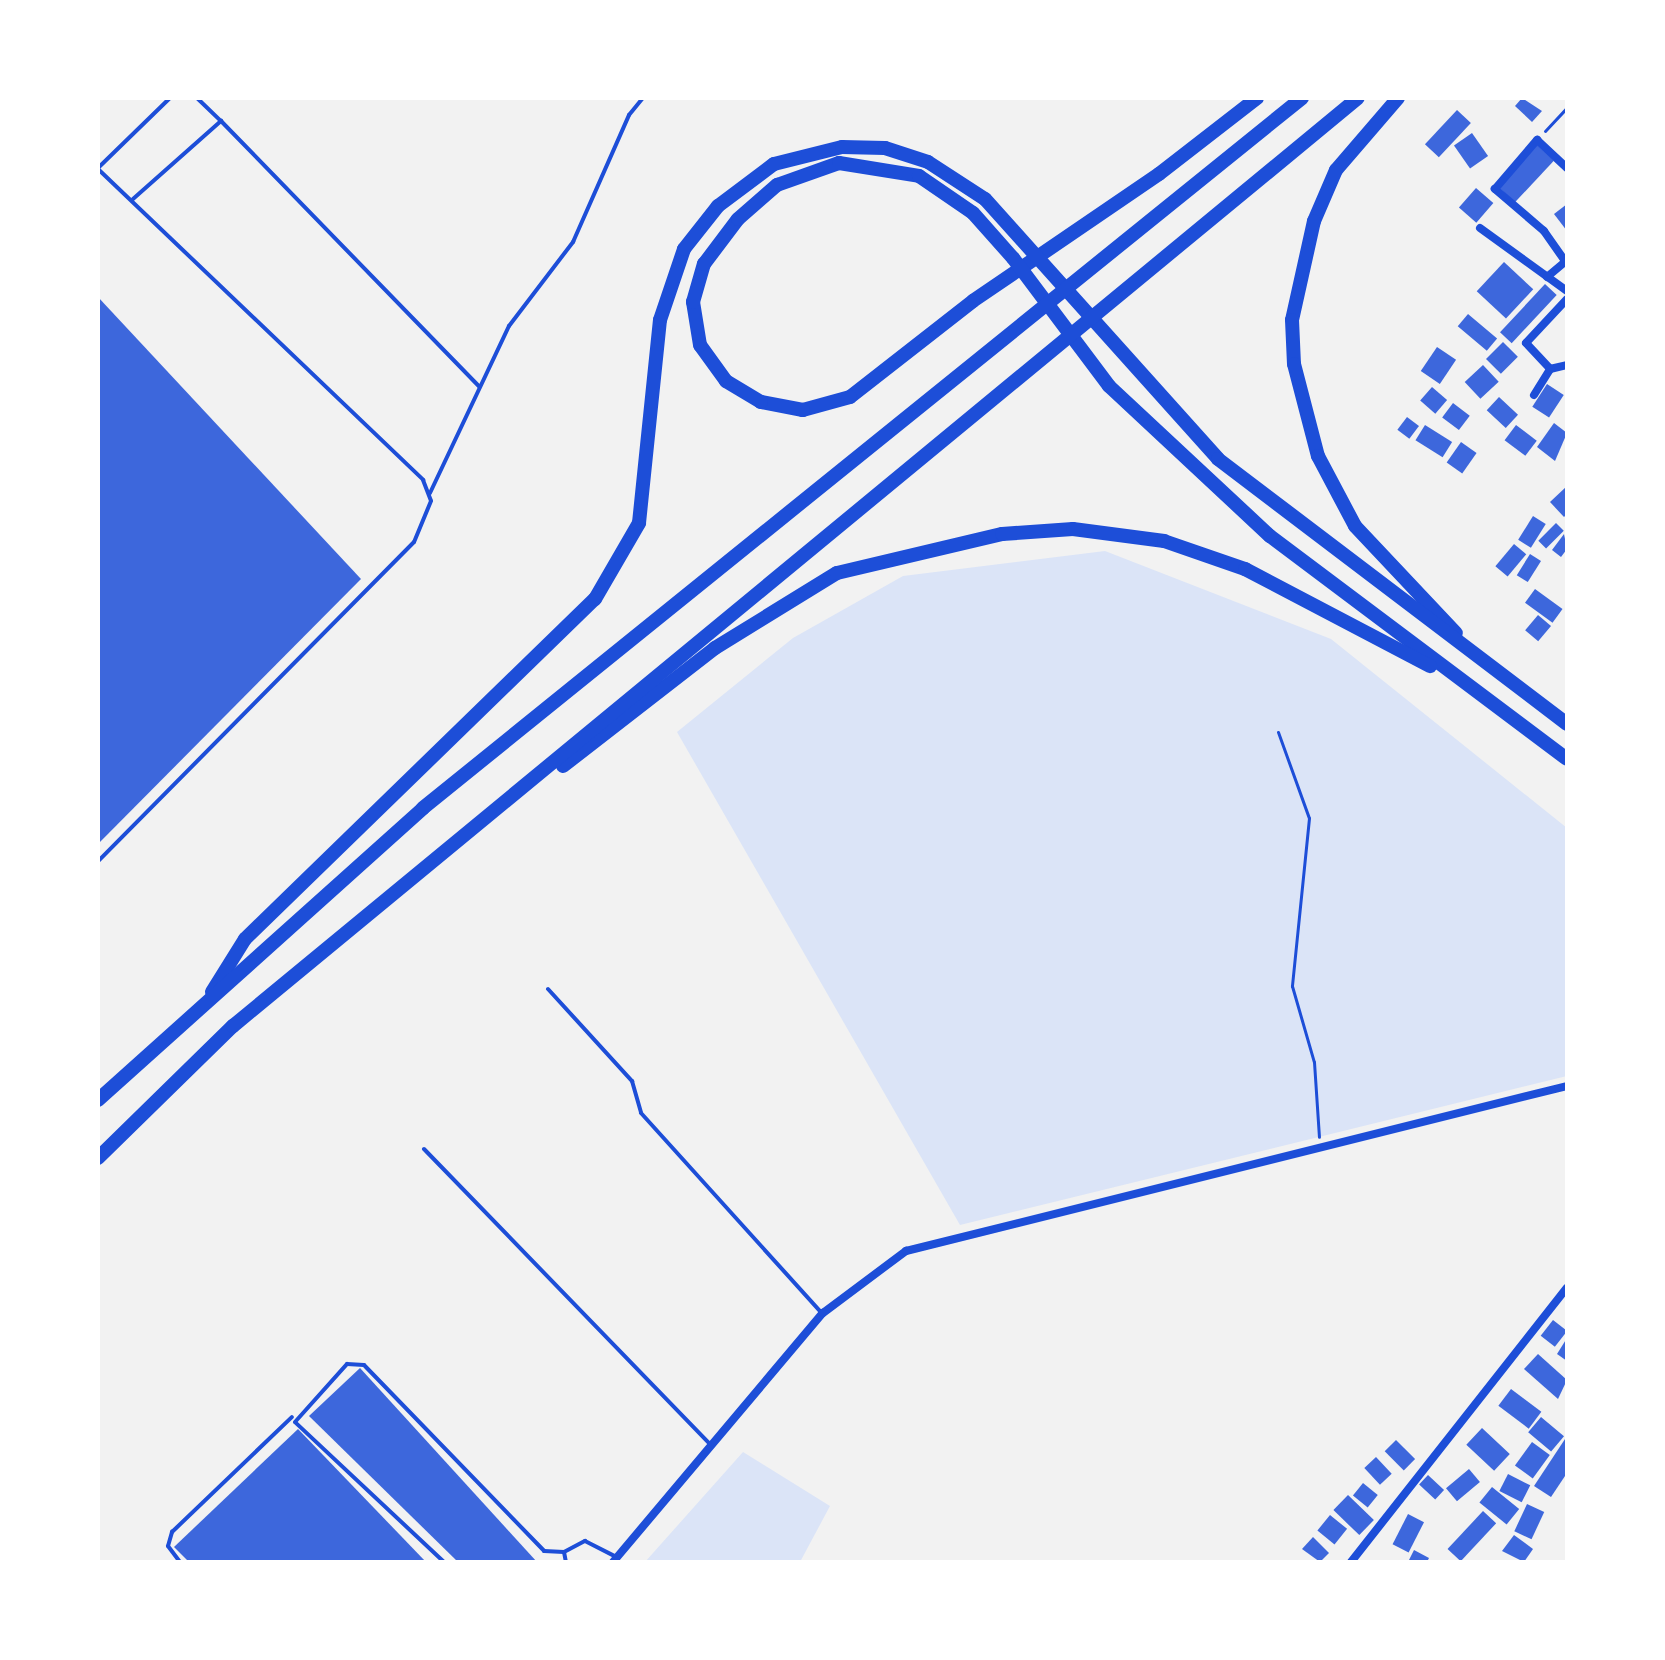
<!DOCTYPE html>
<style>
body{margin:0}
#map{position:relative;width:1665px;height:1660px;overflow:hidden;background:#f2f2f2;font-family:"Space Grotesk",sans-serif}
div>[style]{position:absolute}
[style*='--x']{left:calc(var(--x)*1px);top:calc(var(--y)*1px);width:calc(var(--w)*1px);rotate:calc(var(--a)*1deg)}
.green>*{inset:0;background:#dbe4f7}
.building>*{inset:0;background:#3d67dc;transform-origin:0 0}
.path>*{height:3px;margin:-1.5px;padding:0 1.5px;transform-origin:1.5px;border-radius:1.5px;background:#1d4ed8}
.service>*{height:4px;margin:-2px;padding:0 2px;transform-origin:2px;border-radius:2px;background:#1d4ed8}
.minor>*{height:8px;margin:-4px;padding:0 4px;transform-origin:4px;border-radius:4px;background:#1d4ed8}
.motorway>*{height:14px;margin:-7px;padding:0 7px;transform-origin:7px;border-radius:7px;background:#1d4ed8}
span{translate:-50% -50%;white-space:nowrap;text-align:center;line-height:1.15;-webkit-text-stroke:6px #fff;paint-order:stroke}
.frame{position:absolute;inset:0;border:100px solid #fff;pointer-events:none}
</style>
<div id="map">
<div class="green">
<div style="clip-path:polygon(1105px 551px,1331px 639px,1567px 828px,1567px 1076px,960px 1225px,677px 732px,793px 638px,903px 576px)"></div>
<div style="clip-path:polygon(743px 1452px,830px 1506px,800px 1562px,645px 1562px)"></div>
</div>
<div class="building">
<div style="clip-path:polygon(1522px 98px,1542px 111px,1532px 122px,1515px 106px)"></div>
<div style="left:1457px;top:110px;width:19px;height:47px;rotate:43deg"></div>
<div style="left:1472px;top:133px;width:28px;height:22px;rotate:55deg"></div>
<div style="left:1537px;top:145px;width:23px;height:57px;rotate:43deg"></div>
<div style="left:1476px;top:188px;width:23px;height:26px;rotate:41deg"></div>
<div style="clip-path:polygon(1567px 204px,1567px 231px,1554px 214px)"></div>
<div style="left:1504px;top:262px;width:40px;height:40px;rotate:43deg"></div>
<div style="left:1545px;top:284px;width:16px;height:66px;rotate:43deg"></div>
<div style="clip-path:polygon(98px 297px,361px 579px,98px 844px)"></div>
<div style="left:1468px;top:314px;width:38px;height:16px;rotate:40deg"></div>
<div style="left:1503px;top:342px;width:21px;height:24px;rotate:45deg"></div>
<div style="left:1437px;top:347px;width:23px;height:29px;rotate:34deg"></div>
<div style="left:1483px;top:365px;width:23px;height:25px;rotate:47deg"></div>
<div style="left:1547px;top:384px;width:20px;height:27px;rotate:33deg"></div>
<div style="left:1432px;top:387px;width:20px;height:18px;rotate:41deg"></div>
<div style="left:1499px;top:397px;width:26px;height:18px;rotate:43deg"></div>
<div style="left:1453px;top:403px;width:21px;height:18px;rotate:37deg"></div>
<div style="left:1407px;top:417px;width:15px;height:16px;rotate:37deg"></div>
<div style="clip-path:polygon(1554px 423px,1567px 433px,1555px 461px,1537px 447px)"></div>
<div style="left:1425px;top:425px;width:32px;height:18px;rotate:32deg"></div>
<div style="left:1516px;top:425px;width:26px;height:19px;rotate:37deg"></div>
<div style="left:1461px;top:442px;width:19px;height:25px;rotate:35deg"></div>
<div style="clip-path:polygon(1567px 486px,1567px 514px,1564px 517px,1550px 502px)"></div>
<div style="left:1533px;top:516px;width:15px;height:28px;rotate:32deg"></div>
<div style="left:1556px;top:523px;width:11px;height:25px;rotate:45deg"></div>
<div style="clip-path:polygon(1564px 534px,1567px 549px,1561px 557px,1552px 550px)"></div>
<div style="left:1514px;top:544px;width:16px;height:29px;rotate:40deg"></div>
<div style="left:1530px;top:554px;width:13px;height:25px;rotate:32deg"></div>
<div style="left:1535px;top:589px;width:34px;height:17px;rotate:36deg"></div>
<div style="left:1538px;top:615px;width:17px;height:20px;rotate:40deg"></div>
<div style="left:1553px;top:1320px;width:18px;height:20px;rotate:38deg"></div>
<div style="clip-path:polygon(1567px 1338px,1567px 1361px,1557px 1354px)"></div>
<div style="clip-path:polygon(1538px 1354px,1567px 1380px,1558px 1399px,1524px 1369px)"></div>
<div style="clip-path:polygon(360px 1368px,537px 1562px,458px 1562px,309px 1416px)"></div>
<div style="left:1511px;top:1389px;width:38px;height:21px;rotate:37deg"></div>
<div style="left:1541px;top:1417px;width:30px;height:20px;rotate:40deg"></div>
<div style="left:1482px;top:1428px;width:38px;height:23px;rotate:43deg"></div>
<div style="clip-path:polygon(298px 1429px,426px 1562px,189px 1562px,174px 1547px)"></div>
<div style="clip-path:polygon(1567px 1436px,1567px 1473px,1551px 1497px,1534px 1486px)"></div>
<div style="left:1396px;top:1440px;width:27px;height:16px;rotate:45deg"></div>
<div style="left:1532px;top:1442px;width:22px;height:29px;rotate:36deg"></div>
<div style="left:1376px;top:1457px;width:23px;height:16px;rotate:47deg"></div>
<div style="left:1469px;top:1469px;width:17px;height:30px;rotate:50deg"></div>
<div style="left:1508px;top:1474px;width:25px;height:19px;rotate:27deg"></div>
<div style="left:1428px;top:1475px;width:22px;height:13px;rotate:43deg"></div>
<div style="left:1363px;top:1483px;width:19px;height:16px;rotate:39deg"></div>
<div style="left:1492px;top:1487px;width:35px;height:20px;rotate:39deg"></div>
<div style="left:1348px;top:1495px;width:36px;height:21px;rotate:44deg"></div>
<div style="left:1527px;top:1504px;width:19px;height:30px;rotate:25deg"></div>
<div style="left:1483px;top:1511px;width:18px;height:52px;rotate:43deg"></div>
<div style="left:1408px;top:1514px;width:18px;height:34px;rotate:27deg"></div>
<div style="left:1330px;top:1515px;width:22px;height:20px;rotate:39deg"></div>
<div style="clip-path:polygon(1514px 1535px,1533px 1549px,1524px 1562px,1502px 1551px)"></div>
<div style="clip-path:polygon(1313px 1537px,1329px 1553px,1320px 1562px,1302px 1549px)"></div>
<div style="clip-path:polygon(1414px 1550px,1429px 1558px,1427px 1562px,1408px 1562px)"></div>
</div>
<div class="path">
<div style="--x:1545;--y:131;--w:33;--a:-47"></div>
<div style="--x:1278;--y:732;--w:91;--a:70.2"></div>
<div style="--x:1309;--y:818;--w:169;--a:95.8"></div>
<div style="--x:1292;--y:986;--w:79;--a:73.9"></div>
<div style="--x:1314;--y:1062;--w:75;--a:86.2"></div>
</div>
<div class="service">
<div style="--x:197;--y:98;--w:33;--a:44"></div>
<div style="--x:98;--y:168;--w:100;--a:-44.2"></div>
<div style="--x:98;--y:169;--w:450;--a:43.7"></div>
<div style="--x:423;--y:480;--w:22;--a:69"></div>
<div style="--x:431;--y:501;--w:44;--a:112.5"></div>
<div style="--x:414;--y:542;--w:449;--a:134.7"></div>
<div style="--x:133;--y:199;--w:118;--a:-41.6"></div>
<div style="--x:221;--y:121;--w:370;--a:45.8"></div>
<div style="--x:430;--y:493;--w:185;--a:-64.7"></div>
<div style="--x:509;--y:326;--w:106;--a:-52.7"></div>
<div style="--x:573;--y:242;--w:139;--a:-66.2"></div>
<div style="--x:629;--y:115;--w:22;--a:-51"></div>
<div style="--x:548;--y:989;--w:125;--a:47.6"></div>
<div style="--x:632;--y:1081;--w:33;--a:74"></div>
<div style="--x:641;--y:1113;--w:268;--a:47.9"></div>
<div style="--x:424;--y:1149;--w:411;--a:45.9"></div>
<div style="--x:564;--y:1552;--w:10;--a:79"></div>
<div style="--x:180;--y:1562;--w:20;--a:-127"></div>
<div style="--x:168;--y:1546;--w:15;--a:-74"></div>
<div style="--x:172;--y:1532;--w:166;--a:-43.8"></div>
<div style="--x:444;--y:1562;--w:204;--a:-136.8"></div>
<div style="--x:295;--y:1422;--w:78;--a:-48.1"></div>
<div style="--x:347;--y:1364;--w:17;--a:3"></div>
<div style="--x:364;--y:1365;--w:259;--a:45.9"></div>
<div style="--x:544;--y:1551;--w:20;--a:3"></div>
<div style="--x:564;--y:1552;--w:24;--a:-28"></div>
<div style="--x:585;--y:1541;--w:35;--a:27"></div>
</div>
<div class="minor">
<div style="--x:1480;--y:228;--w:107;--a:35.9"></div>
<div style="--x:1565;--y:261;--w:37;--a:-125"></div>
<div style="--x:1544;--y:231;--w:65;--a:-139.4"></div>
<div style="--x:1495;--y:189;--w:65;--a:-49.4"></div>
<div style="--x:1537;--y:140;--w:41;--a:43"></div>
<div style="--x:1547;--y:277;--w:26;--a:-40"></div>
<div style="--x:1567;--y:299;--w:60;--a:133"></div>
<div style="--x:1526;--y:343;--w:35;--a:47"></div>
<div style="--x:1550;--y:369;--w:17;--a:-13"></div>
<div style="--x:1534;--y:395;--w:31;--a:-58"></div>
<div style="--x:613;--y:1562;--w:326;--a:-49.9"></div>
<div style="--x:823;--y:1313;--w:104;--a:-36.8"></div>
<div style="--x:906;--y:1251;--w:681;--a:-14.02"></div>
<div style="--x:1351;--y:1562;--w:349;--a:-51.8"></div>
</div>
<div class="motorway">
<div style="--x:1257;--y:98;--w:124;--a:142.2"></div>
<div style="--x:1159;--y:174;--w:225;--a:145.7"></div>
<div style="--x:973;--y:301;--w:156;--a:142"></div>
<div style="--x:850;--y:397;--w:49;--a:164.5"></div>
<div style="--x:803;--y:410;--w:43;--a:-169.2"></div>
<div style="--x:761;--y:402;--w:41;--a:-149"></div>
<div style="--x:726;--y:381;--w:44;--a:-125.8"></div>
<div style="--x:700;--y:345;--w:44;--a:-99.2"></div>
<div style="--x:693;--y:302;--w:40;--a:-74"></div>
<div style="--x:704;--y:264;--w:56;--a:-52.9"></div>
<div style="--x:738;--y:219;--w:52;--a:-41.1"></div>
<div style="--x:777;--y:185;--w:66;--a:-19.5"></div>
<div style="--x:839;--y:163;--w:81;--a:9.2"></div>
<div style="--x:919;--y:176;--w:65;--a:34.4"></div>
<div style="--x:973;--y:213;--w:60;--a:48.4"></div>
<div style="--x:1013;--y:258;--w:160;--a:53.1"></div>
<div style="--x:1109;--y:386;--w:220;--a:43"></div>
<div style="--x:1270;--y:536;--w:371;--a:36.9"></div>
<div style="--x:1398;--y:98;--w:95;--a:130.7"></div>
<div style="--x:1336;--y:170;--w:56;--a:113.3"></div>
<div style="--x:1314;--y:221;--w:101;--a:102.5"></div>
<div style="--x:1292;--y:320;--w:44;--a:87.4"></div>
<div style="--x:1294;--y:364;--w:95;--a:75.4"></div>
<div style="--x:1318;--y:456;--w:79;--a:62.1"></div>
<div style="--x:1355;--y:526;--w:147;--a:46.7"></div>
<div style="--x:563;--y:766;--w:192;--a:-37.8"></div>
<div style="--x:715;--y:648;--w:143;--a:-31.6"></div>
<div style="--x:837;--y:573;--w:170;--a:-13.3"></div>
<div style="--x:1002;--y:534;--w:71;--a:-4"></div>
<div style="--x:1073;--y:529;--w:92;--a:7.5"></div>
<div style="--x:1164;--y:541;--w:86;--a:19.1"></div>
<div style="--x:1245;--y:569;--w:209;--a:27.7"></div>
<div style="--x:212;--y:992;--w:62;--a:-58.1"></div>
<div style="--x:245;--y:939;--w:488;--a:-44.2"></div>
<div style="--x:595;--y:599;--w:88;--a:-59.9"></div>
<div style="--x:639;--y:523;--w:204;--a:-84.1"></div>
<div style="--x:660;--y:320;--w:75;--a:-71.3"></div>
<div style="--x:684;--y:249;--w:55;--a:-51.7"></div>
<div style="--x:718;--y:206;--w:70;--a:-36.9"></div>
<div style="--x:774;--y:164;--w:70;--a:-14"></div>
<div style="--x:842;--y:147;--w:43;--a:1.3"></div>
<div style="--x:885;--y:148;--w:45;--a:18"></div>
<div style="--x:928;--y:162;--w:68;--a:33"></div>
<div style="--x:985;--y:199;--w:349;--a:48.1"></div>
<div style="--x:1218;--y:459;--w:438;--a:37.2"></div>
<div style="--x:98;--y:1100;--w:437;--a:-41.9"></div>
<div style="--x:423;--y:808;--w:1130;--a:-38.93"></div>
<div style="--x:98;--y:1158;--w:189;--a:-44.4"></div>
<div style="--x:233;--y:1026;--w:1458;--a:-39.52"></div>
</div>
<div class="frame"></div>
</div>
